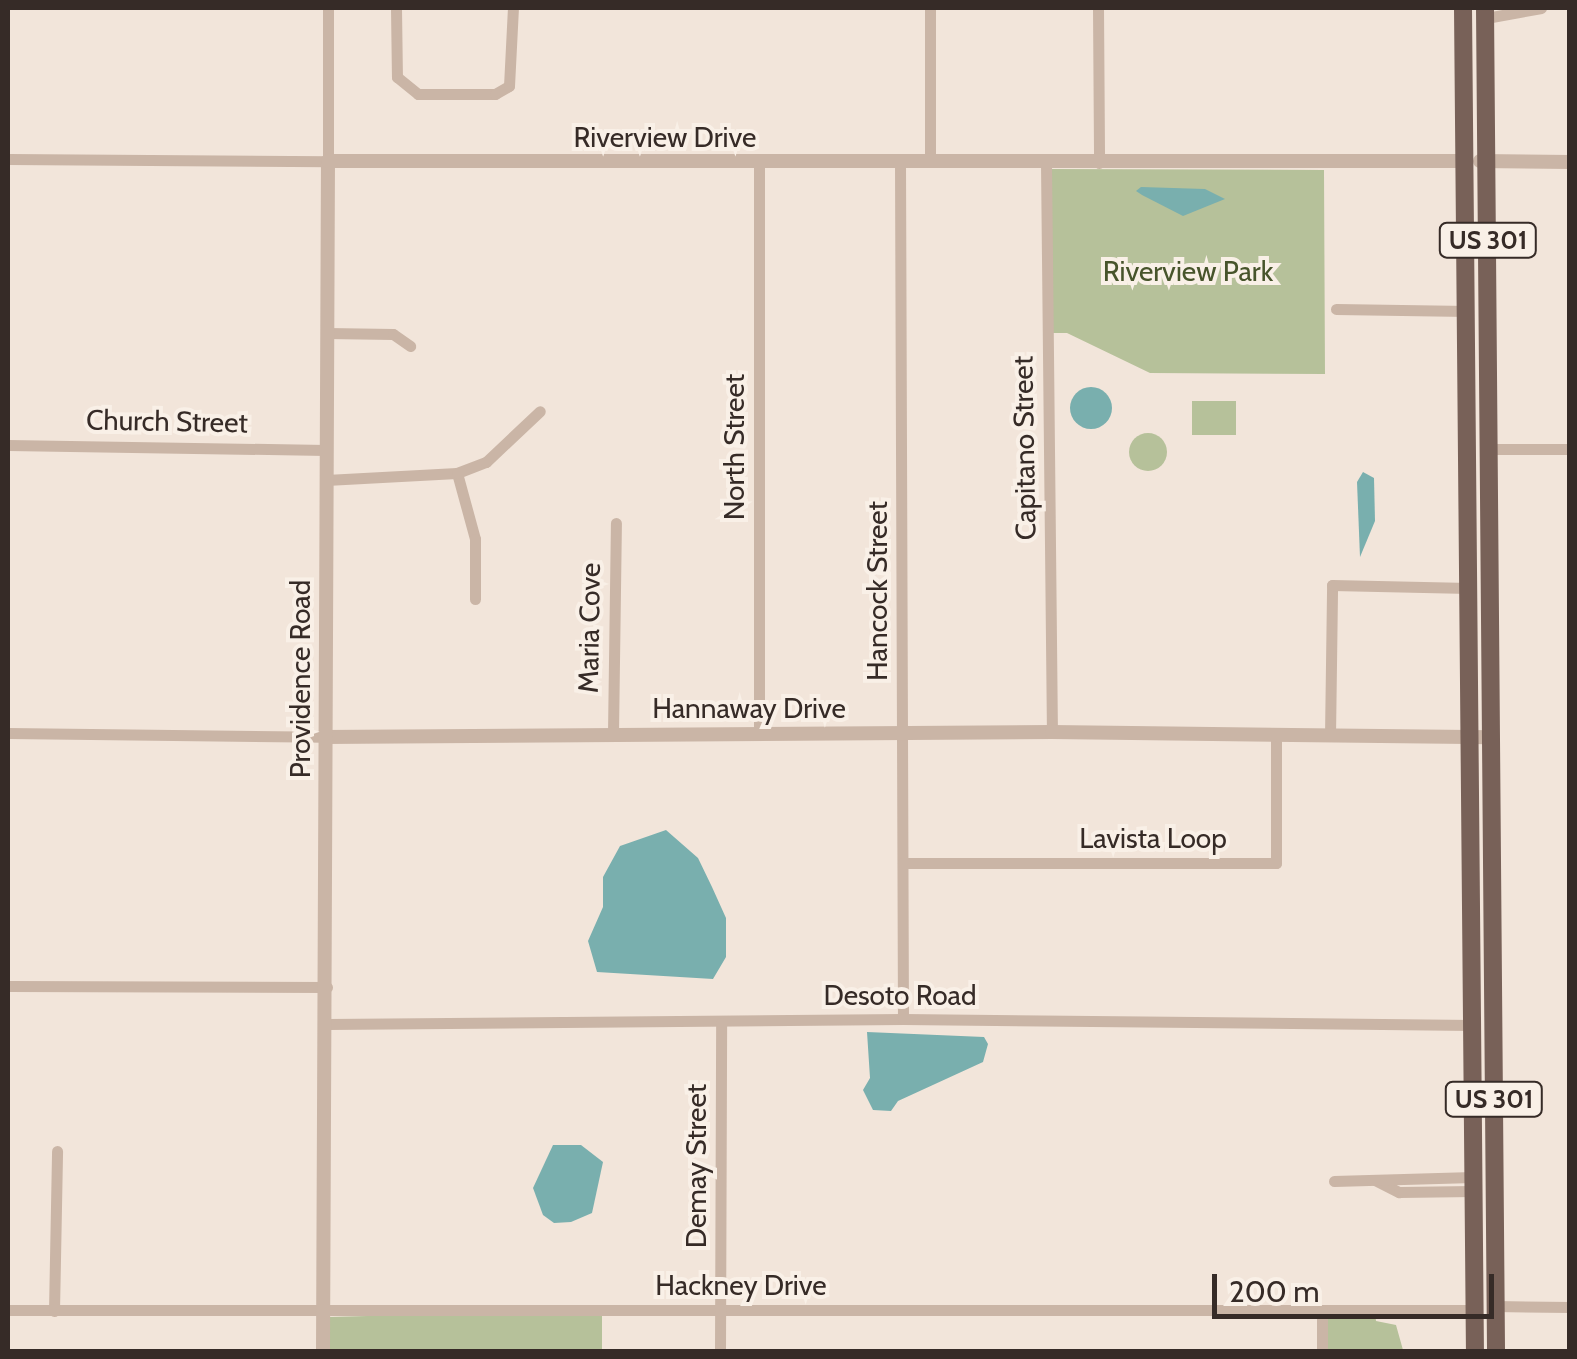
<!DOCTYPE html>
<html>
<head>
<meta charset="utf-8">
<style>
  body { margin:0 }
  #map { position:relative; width:1577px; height:1359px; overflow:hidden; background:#f2e5da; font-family:Cabin,sans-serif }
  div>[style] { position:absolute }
  .green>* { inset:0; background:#b6c19a }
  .round { border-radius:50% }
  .water>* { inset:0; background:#79afae }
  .minor>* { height:11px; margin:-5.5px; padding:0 5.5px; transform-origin:5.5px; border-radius:5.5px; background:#cab5a6 }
  .tertiary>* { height:14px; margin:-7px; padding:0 7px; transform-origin:7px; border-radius:7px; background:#cab5a6 }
  .primary>* { height:18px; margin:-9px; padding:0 9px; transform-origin:9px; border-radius:9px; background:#786158 }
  span { translate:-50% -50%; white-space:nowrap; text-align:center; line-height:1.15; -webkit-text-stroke:8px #f9f0e7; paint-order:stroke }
  .shield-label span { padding:2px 8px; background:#f9f0e7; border:2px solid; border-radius:8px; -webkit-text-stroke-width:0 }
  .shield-label { font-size:25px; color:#362b27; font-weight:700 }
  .street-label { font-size:28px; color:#362b27 }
  .park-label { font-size:28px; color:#47542b }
  .frame { position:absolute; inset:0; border:10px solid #362b27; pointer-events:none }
  .scale { position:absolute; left:1212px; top:1274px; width:282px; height:45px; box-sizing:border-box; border:5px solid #362b27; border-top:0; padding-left:12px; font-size:30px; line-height:35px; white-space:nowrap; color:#362b27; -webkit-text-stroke:8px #f9f0e7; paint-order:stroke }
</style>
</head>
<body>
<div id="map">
  <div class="green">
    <div style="clip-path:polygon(1050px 169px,1324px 170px,1325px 374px,1150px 373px,1067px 333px,1050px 333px)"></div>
    <div style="clip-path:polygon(1192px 401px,1236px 401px,1236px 435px,1192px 435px)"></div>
    <div class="round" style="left:1129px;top:433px;width:38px;height:38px"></div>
    <div style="clip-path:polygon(602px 1310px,602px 1351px,329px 1352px,329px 1317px)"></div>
    <div style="clip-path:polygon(1322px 1311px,1375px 1312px,1376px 1321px,1396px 1325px,1403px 1350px,1323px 1351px)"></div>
  </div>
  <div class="water">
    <div style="clip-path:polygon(1141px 187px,1205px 189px,1225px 199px,1183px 216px,1142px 195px,1136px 191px)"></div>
    <div class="round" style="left:1070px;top:387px;width:42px;height:42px"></div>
    <div style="clip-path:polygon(1363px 472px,1374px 478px,1375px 521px,1360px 557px,1357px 482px)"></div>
    <div style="clip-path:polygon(666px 830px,698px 858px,712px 887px,726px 918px,726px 957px,713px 979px,597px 972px,588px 941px,603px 907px,603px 877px,620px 846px)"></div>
    <div style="clip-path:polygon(867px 1032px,984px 1037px,988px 1044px,983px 1062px,898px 1101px,891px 1111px,873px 1110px,863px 1090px,870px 1078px)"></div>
    <div style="clip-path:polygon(553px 1145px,581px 1145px,603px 1162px,592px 1213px,571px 1222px,554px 1223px,543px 1215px,533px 1188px)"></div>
  </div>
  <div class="minor">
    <div style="left:396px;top:8px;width:69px;rotate:89.2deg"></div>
    <div style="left:397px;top:77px;width:27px;rotate:39deg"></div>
    <div style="left:418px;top:94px;width:77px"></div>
    <div style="left:495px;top:94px;width:16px;rotate:-30deg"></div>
    <div style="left:509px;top:86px;width:78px;rotate:-87.1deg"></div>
    <div style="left:1098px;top:8px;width:155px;rotate:89.6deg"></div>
    <div style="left:1486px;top:18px;width:56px;rotate:-10.3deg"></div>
    <div style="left:8px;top:159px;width:320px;rotate:0.4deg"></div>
    <div style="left:328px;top:161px;width:153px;rotate:-90deg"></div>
    <div style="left:759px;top:162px;width:571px;rotate:90deg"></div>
    <div style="left:900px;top:162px;width:857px;rotate:89.8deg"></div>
    <div style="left:930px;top:162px;width:154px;rotate:-90deg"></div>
    <div style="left:1046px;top:163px;width:569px;rotate:89.4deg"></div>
    <div style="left:1336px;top:309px;width:131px;rotate:0.9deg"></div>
    <div style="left:327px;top:333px;width:66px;rotate:0.9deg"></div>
    <div style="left:393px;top:334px;width:21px;rotate:35deg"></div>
    <div style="left:8px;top:445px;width:318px;rotate:0.9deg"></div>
    <div style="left:1489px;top:449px;width:81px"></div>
    <div style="left:457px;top:473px;width:68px;rotate:74.7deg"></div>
    <div style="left:475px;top:539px;width:60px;rotate:90deg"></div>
    <div style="left:326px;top:480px;width:131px;rotate:-3.1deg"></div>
    <div style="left:457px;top:473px;width:31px;rotate:-21deg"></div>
    <div style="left:486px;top:462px;width:74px;rotate:-43.4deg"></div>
    <div style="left:8px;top:733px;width:316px;rotate:0.7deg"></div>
    <div style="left:613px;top:733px;width:210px;rotate:-89.2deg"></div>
    <div style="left:1330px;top:736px;width:151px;rotate:-89.2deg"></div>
    <div style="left:1332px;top:585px;width:137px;rotate:1.3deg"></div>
    <div style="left:903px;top:863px;width:373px"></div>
    <div style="left:1276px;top:863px;width:127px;rotate:-90deg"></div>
    <div style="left:8px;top:986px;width:319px;rotate:0.2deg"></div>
    <div style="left:327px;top:1024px;width:576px;rotate:-0.5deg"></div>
    <div style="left:903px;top:1019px;width:569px;rotate:0.6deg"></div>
    <div style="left:1375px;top:1180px;width:27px;rotate:27deg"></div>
    <div style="left:1399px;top:1192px;width:74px;rotate:-0.8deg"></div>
    <div style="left:1334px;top:1181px;width:139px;rotate:-1.6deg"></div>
    <div style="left:1495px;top:1306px;width:75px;rotate:0.8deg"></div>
    <div style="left:8px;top:1310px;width:1467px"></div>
    <div style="left:54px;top:1311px;width:160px;rotate:-88.9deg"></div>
    <div style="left:720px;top:1352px;width:329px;rotate:-89.8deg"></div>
    <div style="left:1322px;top:1352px;width:42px;rotate:-90deg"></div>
  </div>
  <div class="tertiary">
    <div style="left:1480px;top:161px;width:90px;rotate:0.6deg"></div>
    <div style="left:324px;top:737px;width:728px;rotate:-0.39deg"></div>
    <div style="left:1052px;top:732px;width:439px;rotate:0.7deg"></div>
    <div style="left:323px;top:1352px;width:1191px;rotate:-89.76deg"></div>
    <div style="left:328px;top:161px;width:1138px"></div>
  </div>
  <div class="primary">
    <div style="left:1463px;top:8px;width:1344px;rotate:89.49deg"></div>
    <div style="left:1485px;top:8px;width:1344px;rotate:89.53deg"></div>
  </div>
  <div class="shield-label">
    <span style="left:1488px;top:240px">US 301</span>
    <span style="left:1494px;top:1099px">US 301</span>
  </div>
  <div class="street-label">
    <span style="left:665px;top:137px">Riverview Drive</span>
    <span style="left:167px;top:421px;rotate:1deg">Church Street</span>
    <span style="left:734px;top:447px;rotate:-90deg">North Street</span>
    <span style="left:1024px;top:448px;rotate:-91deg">Capitano Street</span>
    <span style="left:877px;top:591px;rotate:-90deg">Hancock Street</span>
    <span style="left:589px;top:628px;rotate:-89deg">Maria Cove</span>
    <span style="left:300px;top:679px;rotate:-90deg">Providence Road</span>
    <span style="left:749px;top:708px">Hannaway Drive</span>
    <span style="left:1153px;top:838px">Lavista Loop</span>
    <span style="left:900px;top:995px">Desoto Road</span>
    <span style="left:696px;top:1166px;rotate:-90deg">Demay Street</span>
    <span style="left:741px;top:1285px">Hackney Drive</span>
  </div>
  <div class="park-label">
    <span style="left:1188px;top:271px">Riverview Park</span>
  </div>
  <div class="frame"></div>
  <div class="scale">200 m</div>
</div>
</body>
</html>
